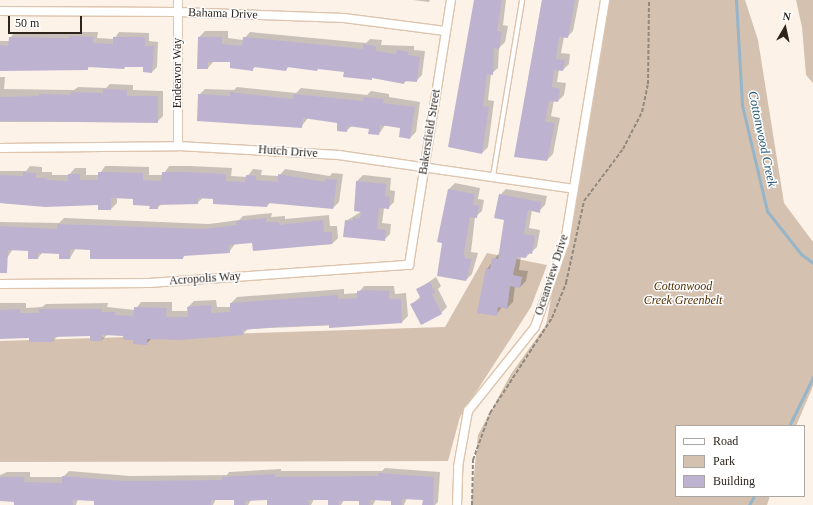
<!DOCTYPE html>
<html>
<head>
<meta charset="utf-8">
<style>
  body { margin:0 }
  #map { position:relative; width:813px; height:505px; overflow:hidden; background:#fcf2e8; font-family:Georgia,serif }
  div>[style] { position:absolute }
  .green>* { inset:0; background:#d4c1b0 }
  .shadow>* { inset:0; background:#0003 }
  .stream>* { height:3px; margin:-1.5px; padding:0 1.5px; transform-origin:1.5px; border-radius:1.5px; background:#96b5c9 }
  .building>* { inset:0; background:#bdb3d1 }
  .path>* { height:2px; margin-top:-1px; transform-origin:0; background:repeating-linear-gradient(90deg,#91887e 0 4px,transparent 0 6px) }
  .roads { filter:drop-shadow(1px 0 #ddc4ad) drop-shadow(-1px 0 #ddc4ad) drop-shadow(0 1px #ddc4ad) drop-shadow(0 -1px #ddc4ad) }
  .service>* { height:4px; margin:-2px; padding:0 2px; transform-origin:2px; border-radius:2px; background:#fff }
  .minor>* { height:8px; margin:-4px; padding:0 4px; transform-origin:4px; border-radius:4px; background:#fff }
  span { translate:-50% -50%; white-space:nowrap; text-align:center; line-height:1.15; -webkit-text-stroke:3px #fff; paint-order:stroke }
  .street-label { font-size:12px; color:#2d241b }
  .park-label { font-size:12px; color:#512e01; font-style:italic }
  .water-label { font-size:13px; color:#255877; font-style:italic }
  .legend { position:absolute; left:675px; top:425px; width:130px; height:72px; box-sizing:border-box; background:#fff; border:1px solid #aba7a4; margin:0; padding:5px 7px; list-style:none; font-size:12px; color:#2d241b }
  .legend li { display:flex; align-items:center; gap:8px; height:20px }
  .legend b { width:20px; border:1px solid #aba7a4 }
  .north { position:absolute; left:765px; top:8px; width:40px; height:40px; -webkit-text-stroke:3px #fff; paint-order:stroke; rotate:9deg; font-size:11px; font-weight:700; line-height:16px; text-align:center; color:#2d241b }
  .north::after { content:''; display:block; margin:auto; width:14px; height:18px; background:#2d241b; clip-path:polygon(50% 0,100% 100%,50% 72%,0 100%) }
  .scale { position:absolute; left:8px; top:16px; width:74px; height:18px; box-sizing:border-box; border:2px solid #2d241b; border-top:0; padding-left:5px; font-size:12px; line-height:14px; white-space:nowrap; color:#2d241b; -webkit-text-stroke:3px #fff; paint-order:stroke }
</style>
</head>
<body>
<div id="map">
  <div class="green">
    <div style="clip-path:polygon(607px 0,745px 0,758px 40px,784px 203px,813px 242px,813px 386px,796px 426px,676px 426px,676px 496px,770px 496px,767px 505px,471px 505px,478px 435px,511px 374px,546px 325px)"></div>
    <div style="clip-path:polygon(796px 0,813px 0,813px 83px,806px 75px,802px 27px)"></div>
    <div style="clip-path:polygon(487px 253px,547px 265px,531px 307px,460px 417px,448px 461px,0 462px,0 341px,445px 327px)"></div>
  </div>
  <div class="shadow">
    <div style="clip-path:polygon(413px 0,430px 0,429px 2px)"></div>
    <div style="clip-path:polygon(475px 0,506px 0,503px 25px,508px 26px,505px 42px,499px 48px,498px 68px,491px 74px,488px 100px,494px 101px,488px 147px,482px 153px)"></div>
    <div style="clip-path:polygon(542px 0,579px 0,573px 31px,567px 37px,564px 37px,561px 53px,570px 54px,569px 64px,563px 70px,559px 70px,557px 82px,566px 83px,564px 95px,558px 101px,554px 100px,551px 116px,560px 118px,553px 154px,547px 160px,515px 156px)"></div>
    <div style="clip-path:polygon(205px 31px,228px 31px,228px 38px,243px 40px,250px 32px,366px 43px,370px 39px,382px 40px,381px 45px,414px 46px,414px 50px,425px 51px,422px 75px,416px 81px,407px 80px,404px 83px,373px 77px,371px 79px,345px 71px,289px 66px,286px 70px,256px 66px,252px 70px,231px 61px,214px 61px,208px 68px,199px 37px)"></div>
    <div style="clip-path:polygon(14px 32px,98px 32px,97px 38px,114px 39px,119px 32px,149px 33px,149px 41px,158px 42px,157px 67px,152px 72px,144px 66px,126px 66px,124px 68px,90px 66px,87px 69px,0 70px,0 41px,9px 41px)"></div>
    <div style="clip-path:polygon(0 77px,5px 77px,4px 89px,74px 90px,78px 87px,106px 88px,110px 84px,133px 85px,133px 90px,163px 91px,163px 116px,157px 122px,0 122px)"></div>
    <div style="clip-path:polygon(237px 87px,296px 93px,301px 88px,367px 95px,371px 91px,389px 94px,389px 97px,420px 102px,416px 132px,410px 138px,401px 127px,385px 125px,379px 134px,370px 128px,352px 126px,346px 131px,339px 122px,308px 118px,301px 127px,199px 95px,205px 89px,234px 90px)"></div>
    <div style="clip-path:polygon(30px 166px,42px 167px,42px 172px,52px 172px,52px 175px,69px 175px,75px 168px,86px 168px,86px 175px,99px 175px,105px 166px,115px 166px,149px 167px,149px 175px,163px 175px,169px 166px,190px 166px,232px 168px,231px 176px,247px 177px,253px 169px,262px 170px,261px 175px,279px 176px,285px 169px,330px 176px,332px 173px,343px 174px,339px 202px,333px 208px,271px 202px,267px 206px,204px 197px,197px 203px,162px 204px,157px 208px,134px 198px,117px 197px,117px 203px,111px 209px,99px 204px,45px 206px,0 203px,0 171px,26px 171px)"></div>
    <div style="clip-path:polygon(363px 175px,391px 178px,390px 190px,395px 191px,394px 202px,388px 208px,384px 208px,382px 223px,391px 224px,390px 234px,384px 240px,346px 221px,362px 211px,355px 211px,357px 181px)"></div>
    <div style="clip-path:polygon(455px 183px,480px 188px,478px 199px,484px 200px,482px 211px,475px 217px,471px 252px,478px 253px,472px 274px,466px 280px,449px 189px)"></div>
    <div style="clip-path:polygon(506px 189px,547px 196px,545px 205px,539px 211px,532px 210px,529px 228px,540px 230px,537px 247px,526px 257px,521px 256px,519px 270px,528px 271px,526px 281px,520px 287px,515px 286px,513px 302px,507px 308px,502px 307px,496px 315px,487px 269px,500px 252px,505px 219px,500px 195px)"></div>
    <div style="clip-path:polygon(272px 213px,271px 217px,285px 216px,285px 219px,329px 215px,330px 226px,337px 226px,338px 238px,332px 244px,254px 250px,253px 242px,235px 244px,229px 252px,186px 254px,183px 258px,76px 248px,70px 258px,60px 253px,43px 252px,38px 258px,29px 250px,13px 249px,7px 258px,0 258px,0 222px,59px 223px,64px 218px,209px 224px,239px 220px,243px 216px)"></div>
    <div style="clip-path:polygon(436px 277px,441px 286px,438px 289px,447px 307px,441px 313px,412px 304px,421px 296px,417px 290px)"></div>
    <div style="clip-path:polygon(364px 286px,394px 286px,395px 294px,406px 293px,408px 316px,402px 322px,248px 329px,243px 334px,179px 339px,152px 338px,146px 344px,124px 335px,108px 334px,102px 340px,91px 335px,58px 336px,53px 341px,30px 337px,0 338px,0 303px,26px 303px,26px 308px,42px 307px,46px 304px,108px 303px,107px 307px,135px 310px,141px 302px,172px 302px,172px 311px,188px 311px,188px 307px,194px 301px,216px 300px,217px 307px,231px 307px,231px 303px,237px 297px,344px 289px,344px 294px,358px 293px)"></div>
    <div style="clip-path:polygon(385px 468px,440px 472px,438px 502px,435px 505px,423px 505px,424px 499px,407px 498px,404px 505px,392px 505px,392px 500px,376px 499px,373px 505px,360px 505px,360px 500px,344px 500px,341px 505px,329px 505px,329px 499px,314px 499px,311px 505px,268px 505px,268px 499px,251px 500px,248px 505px,235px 505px,235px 499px,216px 499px,213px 505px,95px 505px,95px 500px,78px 499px,76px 505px,15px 505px,15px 501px,0 500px,0 475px,7px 472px,30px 472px,30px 477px,63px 477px,69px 471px,130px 476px,227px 475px,229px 472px,281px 469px,281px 471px,382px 471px)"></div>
  </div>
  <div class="stream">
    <div style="left:736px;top:0;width:105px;rotate:86.7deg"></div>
    <div style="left:742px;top:105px;width:109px;rotate:76.7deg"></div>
    <div style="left:767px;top:211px;width:55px;rotate:51.7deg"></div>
    <div style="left:801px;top:254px;width:15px;rotate:37deg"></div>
    <div style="left:789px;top:426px;width:55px;rotate:-63.9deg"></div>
    <div style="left:749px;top:505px;width:10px;rotate:-61deg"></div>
  </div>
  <div class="building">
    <div style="clip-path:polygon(474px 0,502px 0,497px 31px,502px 32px,499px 49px,494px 48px,493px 75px,487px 74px,483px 106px,489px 107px,482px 154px,448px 147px)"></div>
    <div style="clip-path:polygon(542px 0,575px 0,568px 38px,559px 37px,556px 59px,565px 60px,563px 71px,554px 70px,552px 87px,560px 89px,558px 102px,549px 101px,545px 122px,555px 123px,547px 161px,514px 157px)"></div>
    <div style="clip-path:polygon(69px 36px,93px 37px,93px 43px,113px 44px,113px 37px,145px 37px,145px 46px,154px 46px,152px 73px,143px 72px,143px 67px,125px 67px,124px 69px,88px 67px,88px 70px,0 71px,0 45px,8px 46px,9px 37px,69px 38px)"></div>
    <div style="clip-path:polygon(198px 37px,222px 37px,222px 44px,242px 46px,243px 37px,363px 49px,363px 44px,376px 46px,376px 51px,396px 54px,397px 50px,409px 52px,408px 55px,420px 57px,417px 82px,404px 81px,404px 84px,372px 78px,372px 80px,343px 77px,344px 72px,318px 69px,317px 71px,287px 67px,286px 71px,253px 67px,253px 71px,230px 68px,230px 62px,208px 62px,208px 69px,197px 69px)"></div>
    <div style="clip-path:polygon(103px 89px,127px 90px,127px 96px,158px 96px,158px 123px,0 121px,0 97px,39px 96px,39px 94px,71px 95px,71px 92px,103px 93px)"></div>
    <div style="clip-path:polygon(230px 92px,293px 99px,294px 94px,363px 101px,364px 97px,384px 99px,383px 103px,415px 107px,410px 139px,399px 137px,400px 128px,380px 125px,379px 135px,368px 134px,369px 129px,348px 126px,347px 132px,337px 131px,337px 123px,303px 118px,302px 128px,197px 121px,198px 94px,230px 96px)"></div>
    <div style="clip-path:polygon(23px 172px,36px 173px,36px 178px,47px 178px,47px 180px,68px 181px,68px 174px,80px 174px,80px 180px,98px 180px,98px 172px,108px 172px,143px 173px,143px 180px,161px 181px,162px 172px,184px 172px,226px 174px,226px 181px,245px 182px,246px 175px,256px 176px,256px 180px,278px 182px,278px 174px,325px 182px,325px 179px,337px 180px,333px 209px,268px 203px,267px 207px,213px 204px,213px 199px,198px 198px,198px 204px,158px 205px,158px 209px,149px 209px,150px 206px,133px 205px,133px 199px,111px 198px,111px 210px,98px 210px,98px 205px,45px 207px,0 203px,0 175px,23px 176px)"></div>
    <div style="clip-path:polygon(356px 181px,386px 184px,385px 196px,390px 197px,389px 209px,379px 208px,377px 229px,386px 230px,385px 241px,343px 237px,345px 220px,353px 221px,353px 218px,360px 218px,361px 212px,354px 211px)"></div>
    <div style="clip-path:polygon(448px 189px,475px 194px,473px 205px,479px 206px,477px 218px,470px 217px,464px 253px,465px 258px,472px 259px,466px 281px,437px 276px,442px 243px,437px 242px)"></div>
    <div style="clip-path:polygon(499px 194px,541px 202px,540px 213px,528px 210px,524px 234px,535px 236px,532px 254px,527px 253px,526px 258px,517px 257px,513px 275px,522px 277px,520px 288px,510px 286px,507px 309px,498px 307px,497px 316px,477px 313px,486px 268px,490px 269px,492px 258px,498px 259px,504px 220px,494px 218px)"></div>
    <div style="clip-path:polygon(266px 218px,266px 222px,279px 222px,279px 225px,323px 220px,324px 232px,332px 232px,332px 244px,253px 251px,252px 243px,229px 245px,230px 253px,183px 256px,183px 259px,90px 259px,90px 250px,70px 249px,70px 259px,59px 259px,59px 254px,38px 253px,38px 259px,28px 259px,28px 251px,8px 250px,7px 273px,0 273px,0 226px,57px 229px,57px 224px,203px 229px,237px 225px,236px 221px)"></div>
    <div style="clip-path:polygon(430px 282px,435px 293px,432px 294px,442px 314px,421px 325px,410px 304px,421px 299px,416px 289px)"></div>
    <div style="clip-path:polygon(369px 290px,389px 291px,389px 299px,401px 299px,402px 323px,329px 328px,329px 325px,277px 327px,243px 330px,243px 335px,179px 340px,147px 339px,147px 345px,133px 344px,133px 340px,123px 340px,123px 336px,102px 335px,102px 341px,90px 341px,90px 336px,54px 337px,54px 342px,29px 342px,29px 338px,0 339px,0 310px,20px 309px,20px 313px,39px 313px,39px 309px,102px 309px,102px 312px,115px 312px,115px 315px,133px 316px,134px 307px,167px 308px,166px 317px,188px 317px,187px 307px,211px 305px,211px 313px,230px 312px,230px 303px,338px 295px,338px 299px,357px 298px,357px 291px)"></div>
    <div style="clip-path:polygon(378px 473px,434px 477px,433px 505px,422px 505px,423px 500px,402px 499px,402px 505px,391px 505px,391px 501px,370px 500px,370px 505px,359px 505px,359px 501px,339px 501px,339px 505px,328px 505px,328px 500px,308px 500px,309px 505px,267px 505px,267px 500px,245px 501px,245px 505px,234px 505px,234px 500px,211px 500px,211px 505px,94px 505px,94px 501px,73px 500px,73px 505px,14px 505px,14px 502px,0 501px,0 477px,24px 477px,24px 482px,62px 483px,62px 476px,124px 481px,222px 480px,222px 477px,275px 474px,275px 477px,378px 476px)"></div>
  </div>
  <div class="path">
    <div style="left:472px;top:505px;width:45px;rotate:-88.7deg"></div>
    <div style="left:473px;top:460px;width:50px;rotate:-70.1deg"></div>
    <div style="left:490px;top:413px;width:113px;rotate:-56.9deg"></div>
    <div style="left:552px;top:318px;width:38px;rotate:-68deg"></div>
    <div style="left:566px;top:283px;width:84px;rotate:-77.6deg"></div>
    <div style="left:584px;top:201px;width:65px;rotate:-53.1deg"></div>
    <div style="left:623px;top:149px;width:42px;rotate:-62.8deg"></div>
    <div style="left:642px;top:112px;width:29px;rotate:-78deg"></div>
    <div style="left:648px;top:84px;width:84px;rotate:-89.3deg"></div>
  </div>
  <div class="roads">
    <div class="service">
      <div style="left:493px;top:176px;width:178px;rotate:-80.6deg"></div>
    </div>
    <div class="minor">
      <div style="left:0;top:11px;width:178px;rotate:0.3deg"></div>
      <div style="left:178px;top:12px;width:166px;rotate:2.1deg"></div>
      <div style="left:344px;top:18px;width:102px;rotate:7.3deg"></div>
      <div style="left:178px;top:146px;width:146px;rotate:-90deg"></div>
      <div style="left:0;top:148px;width:178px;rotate:-0.6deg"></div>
      <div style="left:178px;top:146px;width:161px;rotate:3.2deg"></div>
      <div style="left:339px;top:155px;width:237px;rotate:8.2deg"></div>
      <div style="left:0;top:284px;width:149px;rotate:-0.4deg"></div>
      <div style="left:149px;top:283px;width:261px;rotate:-4deg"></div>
      <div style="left:409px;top:265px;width:268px;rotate:-81deg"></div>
      <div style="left:457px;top:505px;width:38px;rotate:-88deg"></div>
      <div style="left:458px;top:467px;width:57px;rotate:-79.9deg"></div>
      <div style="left:468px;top:411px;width:107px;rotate:-51.4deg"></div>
      <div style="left:535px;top:327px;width:90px;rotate:-70.6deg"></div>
      <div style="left:565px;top:242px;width:245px;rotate:-80.6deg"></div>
    </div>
  </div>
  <div class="street-label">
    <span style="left:223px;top:14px;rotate:2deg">Bahama Drive</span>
    <span style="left:178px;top:73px;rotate:-90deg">Endeavor Way</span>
    <span style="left:430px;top:132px;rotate:-81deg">Bakersfield Street</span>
    <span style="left:288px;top:152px;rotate:4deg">Hutch Drive</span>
    <span style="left:552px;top:275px;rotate:-72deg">Oceanview Drive</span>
    <span style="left:205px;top:279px;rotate:-4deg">Acropolis Way</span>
  </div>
  <div class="park-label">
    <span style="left:683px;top:294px">Cottonwood<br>Creek Greenbelt</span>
  </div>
  <div class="water-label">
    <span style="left:762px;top:139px;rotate:78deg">Cottonwood Creek</span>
  </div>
  <ul class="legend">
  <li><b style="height:5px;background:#fff"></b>Road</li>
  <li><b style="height:11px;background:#d4c1b0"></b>Park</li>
  <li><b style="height:11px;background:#bdb3d1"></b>Building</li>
  </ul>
  <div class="north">N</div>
  <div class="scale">50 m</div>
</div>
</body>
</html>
